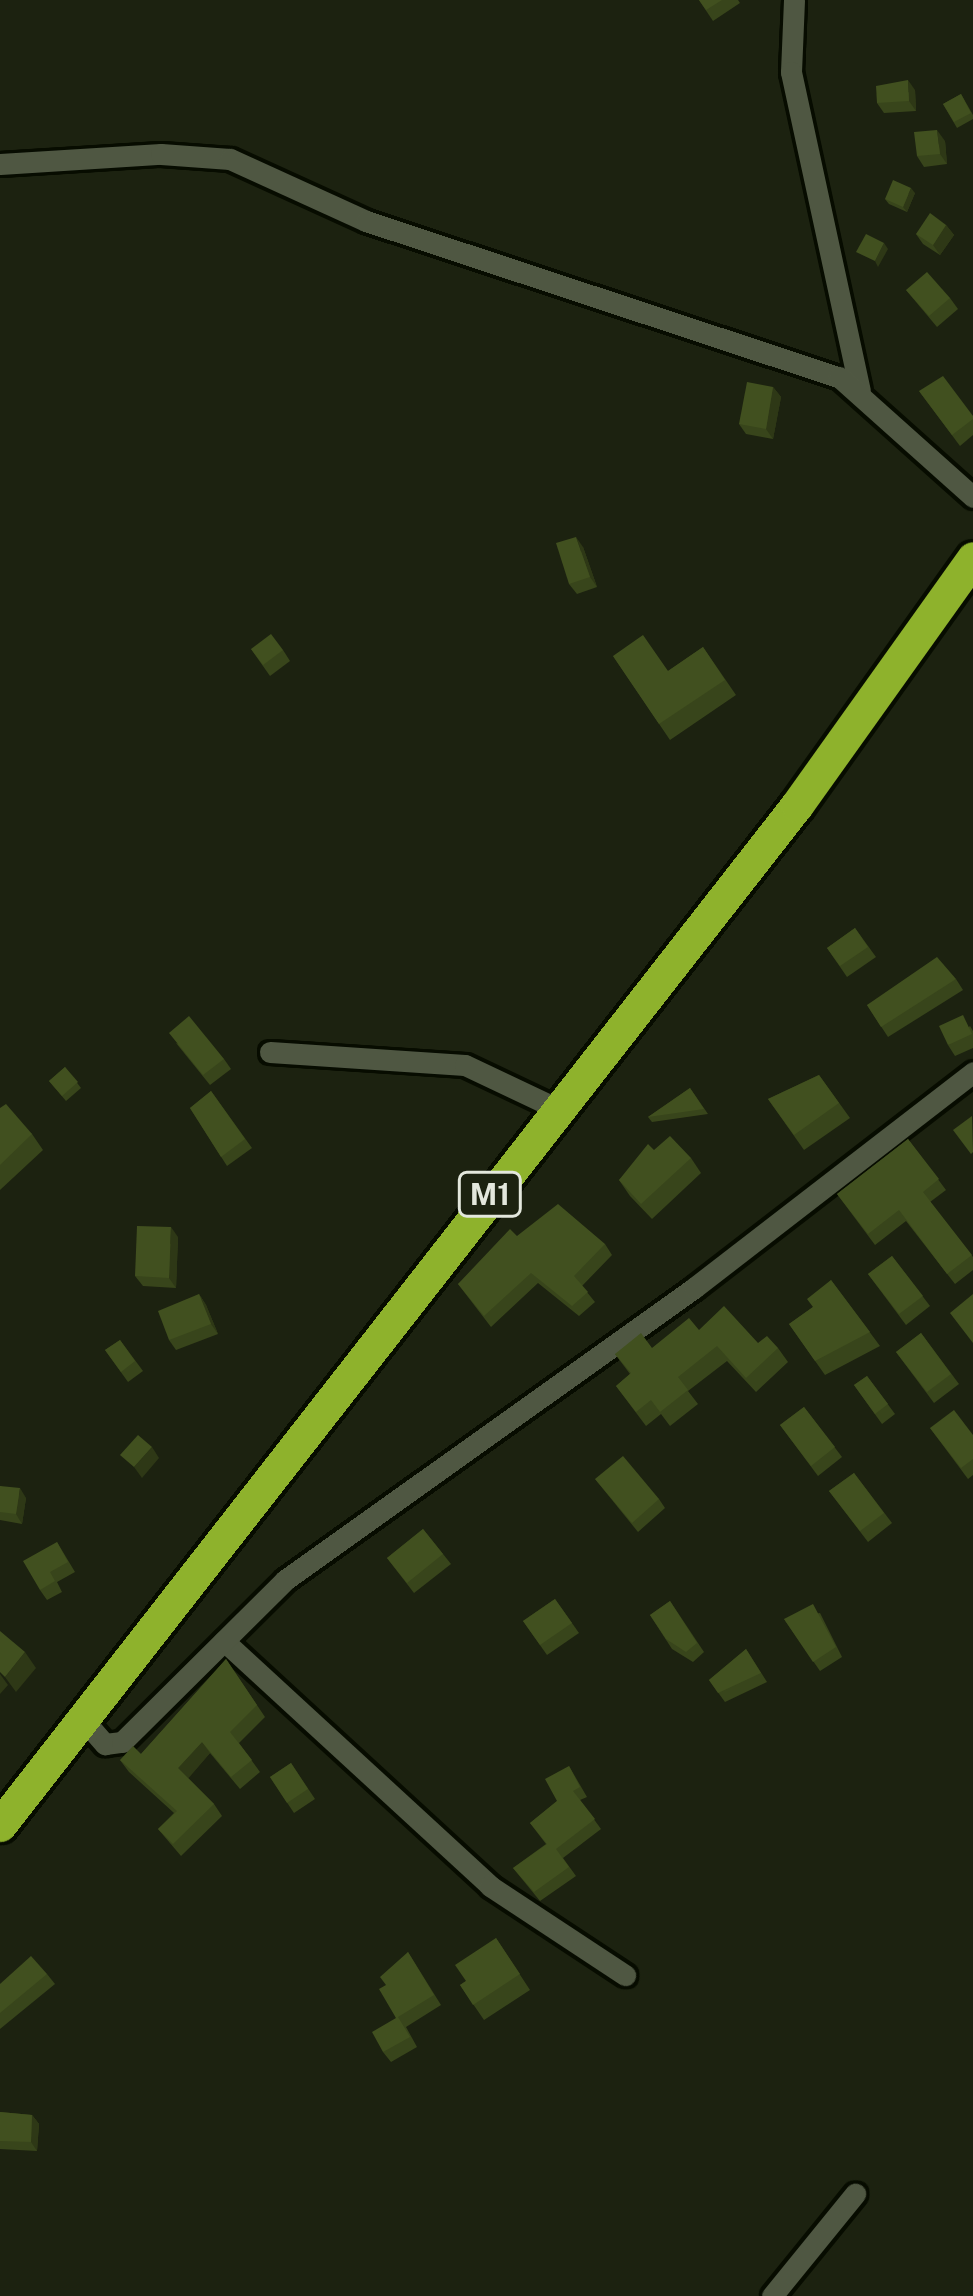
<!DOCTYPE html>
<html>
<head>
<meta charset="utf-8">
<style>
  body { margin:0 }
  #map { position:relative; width:973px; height:2296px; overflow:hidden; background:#1c2210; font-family:"Public Sans",sans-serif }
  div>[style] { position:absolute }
  .roads { filter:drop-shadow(3px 0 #070c00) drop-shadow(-3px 0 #070c00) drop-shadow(0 3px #070c00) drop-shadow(0 -3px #070c00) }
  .minor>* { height:21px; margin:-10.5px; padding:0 10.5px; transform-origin:10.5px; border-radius:10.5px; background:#4f5742 }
  .highway>* { height:33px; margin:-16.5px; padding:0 16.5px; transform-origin:16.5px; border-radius:16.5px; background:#8eb22c }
  .wall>* { inset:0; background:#38451b }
  .shaded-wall>* { inset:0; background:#2e3816 }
  .building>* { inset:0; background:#41501f }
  span { translate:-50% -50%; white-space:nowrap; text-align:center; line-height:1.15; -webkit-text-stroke:10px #1c2210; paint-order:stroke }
  .shield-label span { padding:3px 9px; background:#1c2210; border:3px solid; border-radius:9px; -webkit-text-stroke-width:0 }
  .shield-label { font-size:30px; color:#e3e7dc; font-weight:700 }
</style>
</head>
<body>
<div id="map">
  <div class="roads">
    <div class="minor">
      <div style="left:794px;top:0;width:72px;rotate:92.4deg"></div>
      <div style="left:791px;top:72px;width:326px;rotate:77.8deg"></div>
      <div style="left:0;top:164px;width:161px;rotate:-3.6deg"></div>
      <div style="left:161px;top:154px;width:69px;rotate:4.1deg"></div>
      <div style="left:230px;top:159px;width:149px;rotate:24.5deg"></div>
      <div style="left:366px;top:221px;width:498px;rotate:18.3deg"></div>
      <div style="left:839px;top:377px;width:180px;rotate:41.8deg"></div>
      <div style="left:270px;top:1052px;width:195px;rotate:3.8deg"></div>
      <div style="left:465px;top:1065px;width:101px;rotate:25.3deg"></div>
      <div style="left:224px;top:1641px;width:362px;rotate:42.6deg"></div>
      <div style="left:490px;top:1886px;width:162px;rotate:33.4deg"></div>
      <div style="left:82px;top:1718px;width:35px;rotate:49deg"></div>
      <div style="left:105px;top:1744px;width:17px;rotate:-7deg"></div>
      <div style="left:122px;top:1742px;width:230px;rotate:-44.8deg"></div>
      <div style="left:285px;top:1580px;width:503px;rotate:-35.52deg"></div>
      <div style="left:694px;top:1288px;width:353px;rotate:-37.7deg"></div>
      <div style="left:772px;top:2296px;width:132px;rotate:-50.9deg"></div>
    </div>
    <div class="highway">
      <div style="left:0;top:1825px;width:1294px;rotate:-52deg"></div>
      <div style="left:797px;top:805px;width:303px;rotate:-54.5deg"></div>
    </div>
  </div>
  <div class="wall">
    <div style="clip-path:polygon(699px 0,738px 0,740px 3px,713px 21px)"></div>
    <div style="clip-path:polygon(915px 90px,916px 111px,884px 113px,877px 103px)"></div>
    <div style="clip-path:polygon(961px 94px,973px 115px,973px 119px,957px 128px,943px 104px)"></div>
    <div style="clip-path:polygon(945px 141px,947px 164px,924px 167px,917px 156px)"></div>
    <div style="clip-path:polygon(915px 193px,907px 212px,889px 204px,885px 199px)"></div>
    <div style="clip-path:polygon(946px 225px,954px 235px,940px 255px,923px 244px,916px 234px)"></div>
    <div style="clip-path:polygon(906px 290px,950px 298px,958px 309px,937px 327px)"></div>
    <div style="clip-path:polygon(773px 387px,781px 397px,773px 439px,746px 434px,739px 424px)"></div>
    <div style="clip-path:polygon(919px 391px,973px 416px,973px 435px,960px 446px)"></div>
    <div style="clip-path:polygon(583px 547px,597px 587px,577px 594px,569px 584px)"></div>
    <div style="clip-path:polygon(703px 647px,736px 695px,670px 740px,613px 656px,668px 671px)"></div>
    <div style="clip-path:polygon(251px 649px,283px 650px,290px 661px,270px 676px)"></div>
    <div style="clip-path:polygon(855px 928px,876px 957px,847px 977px,827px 948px)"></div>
    <div style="clip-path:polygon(956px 979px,963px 990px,888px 1037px,867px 1005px)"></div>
    <div style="clip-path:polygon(970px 1026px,973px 1031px,973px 1048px,955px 1056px,948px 1045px)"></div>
    <div style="clip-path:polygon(176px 1043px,224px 1059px,231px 1069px,210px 1085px)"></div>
    <div style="clip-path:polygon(65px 1067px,81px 1088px,66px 1101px,49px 1081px)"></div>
    <div style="clip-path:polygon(819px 1075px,850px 1118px,804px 1150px,768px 1099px)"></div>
    <div style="clip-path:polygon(690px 1088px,708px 1114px,652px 1122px,648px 1117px)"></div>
    <div style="clip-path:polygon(211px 1091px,252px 1148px,227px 1166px,190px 1108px)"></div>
    <div style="clip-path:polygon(0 1108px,32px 1134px,43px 1150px,0 1190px)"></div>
    <div style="clip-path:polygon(908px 1139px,946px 1190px,930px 1202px,973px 1257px,973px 1270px,955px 1284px,906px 1221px,875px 1245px,837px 1194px)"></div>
    <div style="clip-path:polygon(654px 1150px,691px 1158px,701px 1173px,652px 1219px,630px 1196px,619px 1180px)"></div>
    <div style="clip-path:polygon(517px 1236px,605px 1244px,612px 1255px,582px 1286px,595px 1302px,579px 1316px,538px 1283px,491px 1327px,458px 1284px)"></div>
    <div style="clip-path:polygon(178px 1237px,176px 1288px,143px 1286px,135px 1276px)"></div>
    <div style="clip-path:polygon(892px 1256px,930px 1306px,906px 1325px,868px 1274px)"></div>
    <div style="clip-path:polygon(831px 1280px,880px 1346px,825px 1375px,789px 1324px,813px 1307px)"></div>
    <div style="clip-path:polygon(199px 1294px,206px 1305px,218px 1334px,176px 1350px,169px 1340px)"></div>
    <div style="clip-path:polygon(699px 1330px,778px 1348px,788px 1362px,756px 1392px,727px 1361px,688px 1391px,698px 1404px,670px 1426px,661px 1414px,646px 1426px,616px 1386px,630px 1374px,615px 1354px,652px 1348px)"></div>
    <div style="clip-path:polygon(921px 1333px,959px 1384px,934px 1403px,896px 1352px)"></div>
    <div style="clip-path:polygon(120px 1340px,143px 1371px,128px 1382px,105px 1350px)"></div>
    <div style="clip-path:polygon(867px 1376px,895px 1414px,882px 1424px,854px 1385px)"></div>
    <div style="clip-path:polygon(804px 1407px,842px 1457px,818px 1476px,780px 1425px)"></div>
    <div style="clip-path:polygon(930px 1428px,973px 1435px,973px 1475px,968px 1479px)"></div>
    <div style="clip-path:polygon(854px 1473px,892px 1523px,868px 1542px,829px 1491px)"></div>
    <div style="clip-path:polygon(595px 1479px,659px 1499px,665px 1508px,638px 1532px)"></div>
    <div style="clip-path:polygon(0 1486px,26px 1498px,22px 1524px,0 1520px)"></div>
    <div style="clip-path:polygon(423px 1529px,451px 1564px,414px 1593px,387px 1558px)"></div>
    <div style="clip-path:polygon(57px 1542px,75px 1572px,57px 1582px,62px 1592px,47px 1600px,40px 1590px)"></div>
    <div style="clip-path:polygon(555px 1599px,579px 1633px,547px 1655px,523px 1621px)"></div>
    <div style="clip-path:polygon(670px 1601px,704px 1652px,693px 1662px,672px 1649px,650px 1615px)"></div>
    <div style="clip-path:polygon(820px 1613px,842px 1657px,820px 1671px,784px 1619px)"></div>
    <div style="clip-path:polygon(746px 1649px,767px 1682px,725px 1702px,709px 1680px)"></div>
    <div style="clip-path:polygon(226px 1659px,265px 1717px,239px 1743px,260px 1772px,240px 1789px,210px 1753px,188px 1778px,214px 1804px,222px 1816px,181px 1856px,158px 1829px,174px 1813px,129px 1772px,120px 1760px,141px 1754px)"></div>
    <div style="clip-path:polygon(291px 1763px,315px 1799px,294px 1813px,270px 1777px)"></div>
    <div style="clip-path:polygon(569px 1766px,587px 1797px,580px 1800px,601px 1829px,563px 1858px,576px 1876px,540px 1901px,513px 1868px,546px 1844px,530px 1823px,557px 1801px)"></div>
    <div style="clip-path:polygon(496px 1938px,530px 1990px,484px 2020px,460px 1985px,466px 1981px)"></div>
    <div style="clip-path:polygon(408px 1952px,441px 2005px,406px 2027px,417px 2047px,391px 2062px,383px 2052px,396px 2018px,386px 1985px)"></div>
    <div style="clip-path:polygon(47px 1974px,55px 1984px,0 2029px,0 1984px)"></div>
    <div style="clip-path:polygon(0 2112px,32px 2115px,39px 2124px,37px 2151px,0 2149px)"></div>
  </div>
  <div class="shaded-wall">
    <div style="clip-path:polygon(908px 80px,915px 90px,916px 111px,909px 101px)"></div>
    <div style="clip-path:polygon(937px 130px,945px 141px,947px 164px,940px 154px)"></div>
    <div style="clip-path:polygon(911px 188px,915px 193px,907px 212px,903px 207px)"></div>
    <div style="clip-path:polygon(946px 225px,954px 235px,940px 255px,933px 245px)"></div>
    <div style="clip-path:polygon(884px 243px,888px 249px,878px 267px,875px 261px)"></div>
    <div style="clip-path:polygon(773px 387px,781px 397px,773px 439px,766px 429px)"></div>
    <div style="clip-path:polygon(576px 537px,583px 547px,597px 587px,590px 577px)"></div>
    <div style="clip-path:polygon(171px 1227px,178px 1237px,176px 1288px,169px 1278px)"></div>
    <div style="clip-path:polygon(199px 1294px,206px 1305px,218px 1334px,211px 1324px)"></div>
    <div style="clip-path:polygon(152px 1447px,159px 1458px,142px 1478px,134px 1467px)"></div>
    <div style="clip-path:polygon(20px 1488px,26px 1498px,22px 1524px,16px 1514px)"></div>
    <div style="clip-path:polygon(25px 1652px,36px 1668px,16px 1692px,5px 1677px)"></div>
    <div style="clip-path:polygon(0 1674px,8px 1685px,0 1694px)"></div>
    <div style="clip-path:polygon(202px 1742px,210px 1753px,187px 1780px,178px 1768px)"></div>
    <div style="clip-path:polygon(32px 2115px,39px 2124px,37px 2151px,31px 2142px)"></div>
  </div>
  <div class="building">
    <div style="clip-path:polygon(699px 0,722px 0,706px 10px)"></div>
    <div style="clip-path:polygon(908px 80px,909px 101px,877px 103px,876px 86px)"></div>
    <div style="clip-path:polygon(961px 94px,971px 113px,954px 122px,943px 104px)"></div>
    <div style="clip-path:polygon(937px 130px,940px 154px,917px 156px,914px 132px)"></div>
    <div style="clip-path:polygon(893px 180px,911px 188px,903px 207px,885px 199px)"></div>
    <div style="clip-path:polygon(930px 213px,946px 225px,933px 245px,916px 234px)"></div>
    <div style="clip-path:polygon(866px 234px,884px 243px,875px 261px,856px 252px)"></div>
    <div style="clip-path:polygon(927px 272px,950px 298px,929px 316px,906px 290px)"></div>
    <div style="clip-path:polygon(943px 376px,973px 416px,973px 419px,952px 435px,919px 391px)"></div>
    <div style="clip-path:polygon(747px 382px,773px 387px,766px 429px,739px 424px)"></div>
    <div style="clip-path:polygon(576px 537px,590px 577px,569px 584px,556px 543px)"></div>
    <div style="clip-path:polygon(271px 634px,283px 650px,263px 665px,251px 649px)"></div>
    <div style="clip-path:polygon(643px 635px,668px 671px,703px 647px,725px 680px,659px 724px,613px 656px)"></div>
    <div style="clip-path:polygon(855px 928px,868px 947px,840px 966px,827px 948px)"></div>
    <div style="clip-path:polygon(937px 957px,956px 979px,881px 1027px,867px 1005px)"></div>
    <div style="clip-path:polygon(963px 1015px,972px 1034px,948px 1045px,939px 1026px)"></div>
    <div style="clip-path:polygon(189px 1016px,224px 1059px,203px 1075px,169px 1033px)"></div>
    <div style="clip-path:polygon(65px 1067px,78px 1082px,62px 1096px,49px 1081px)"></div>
    <div style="clip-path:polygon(819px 1075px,839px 1103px,794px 1135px,768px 1099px)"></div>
    <div style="clip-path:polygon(690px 1088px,704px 1109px,648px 1117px)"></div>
    <div style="clip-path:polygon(211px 1091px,245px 1139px,221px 1157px,190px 1108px)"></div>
    <div style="clip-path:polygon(6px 1104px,32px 1134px,0 1165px,0 1108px)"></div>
    <div style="clip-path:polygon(972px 1116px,973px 1152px,971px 1154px,953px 1130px)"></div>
    <div style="clip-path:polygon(670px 1136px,691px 1158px,641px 1204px,619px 1180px,648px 1144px,654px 1150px)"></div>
    <div style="clip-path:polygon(908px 1139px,939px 1179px,923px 1192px,972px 1255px,947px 1274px,899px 1210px,868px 1234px,837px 1194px)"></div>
    <div style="clip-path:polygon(558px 1204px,605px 1244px,574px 1276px,588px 1292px,572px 1306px,531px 1273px,484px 1316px,458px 1284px,510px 1229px,517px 1236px)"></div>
    <div style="clip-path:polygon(137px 1226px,171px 1227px,169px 1278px,135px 1276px)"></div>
    <div style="clip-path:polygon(892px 1256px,923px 1296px,899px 1314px,868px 1274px)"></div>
    <div style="clip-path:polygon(831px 1280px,870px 1332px,815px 1361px,789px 1324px,813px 1307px,807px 1299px)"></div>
    <div style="clip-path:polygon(199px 1294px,211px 1324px,169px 1340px,158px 1311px)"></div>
    <div style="clip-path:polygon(973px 1294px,973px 1343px,950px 1313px)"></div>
    <div style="clip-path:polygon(724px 1306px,758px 1343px,767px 1336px,778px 1348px,746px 1378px,717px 1346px,678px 1377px,688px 1390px,660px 1412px,651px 1400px,636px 1412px,616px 1386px,631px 1373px,615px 1354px,641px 1333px,652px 1348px,689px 1318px,699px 1330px)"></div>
    <div style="clip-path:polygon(921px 1333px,951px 1374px,927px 1392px,896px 1352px)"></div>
    <div style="clip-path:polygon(120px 1340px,135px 1361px,121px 1372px,105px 1350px)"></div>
    <div style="clip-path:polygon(867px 1376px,888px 1404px,875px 1414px,854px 1385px)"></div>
    <div style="clip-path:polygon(804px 1407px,835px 1447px,811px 1466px,780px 1425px)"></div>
    <div style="clip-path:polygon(954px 1410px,973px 1435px,973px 1459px,961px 1468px,930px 1428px)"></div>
    <div style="clip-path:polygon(138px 1435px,152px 1447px,134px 1467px,120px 1455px)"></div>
    <div style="clip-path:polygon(623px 1456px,659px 1499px,632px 1523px,595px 1479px)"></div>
    <div style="clip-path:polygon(854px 1473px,884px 1513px,860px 1531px,829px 1491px)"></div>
    <div style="clip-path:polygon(0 1486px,20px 1488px,16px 1514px,0 1512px)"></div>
    <div style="clip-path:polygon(423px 1529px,443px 1554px,407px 1583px,387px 1558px)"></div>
    <div style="clip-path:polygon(57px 1542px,68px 1562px,50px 1572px,55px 1581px,40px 1590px,23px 1561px)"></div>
    <div style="clip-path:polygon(555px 1599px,572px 1623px,540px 1645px,523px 1621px)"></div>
    <div style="clip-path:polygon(670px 1601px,697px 1643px,686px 1652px,666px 1639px,650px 1615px)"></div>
    <div style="clip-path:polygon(813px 1604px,836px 1647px,813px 1662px,784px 1619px)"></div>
    <div style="clip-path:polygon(0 1631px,25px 1652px,5px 1677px,0 1672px)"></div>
    <div style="clip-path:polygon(746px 1649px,761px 1673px,718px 1693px,709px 1680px)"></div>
    <div style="clip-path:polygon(226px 1659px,257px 1705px,230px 1732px,252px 1760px,231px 1777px,202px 1742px,178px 1768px,214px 1804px,173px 1844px,158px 1829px,177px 1811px,120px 1760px,133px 1746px,141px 1754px)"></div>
    <div style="clip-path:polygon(291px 1763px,308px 1789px,287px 1803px,270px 1777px)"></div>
    <div style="clip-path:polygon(569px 1766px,580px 1787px,573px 1791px,595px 1819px,556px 1849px,569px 1867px,534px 1892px,513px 1868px,547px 1844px,530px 1823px,557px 1801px,545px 1779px)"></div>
    <div style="clip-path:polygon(496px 1938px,520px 1974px,473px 2005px,460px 1985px,466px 1981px,455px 1965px)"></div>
    <div style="clip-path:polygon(408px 1952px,434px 1995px,398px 2017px,410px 2037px,383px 2052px,372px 2032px,396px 2018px,379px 1989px,386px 1985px,380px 1977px)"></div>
    <div style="clip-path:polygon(31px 1956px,47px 1974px,0 2013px,0 1984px)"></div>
    <div style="clip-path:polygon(0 2112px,32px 2115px,31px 2142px,0 2141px)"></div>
  </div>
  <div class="shield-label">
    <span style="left:490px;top:1194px">M1</span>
  </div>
</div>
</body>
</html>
